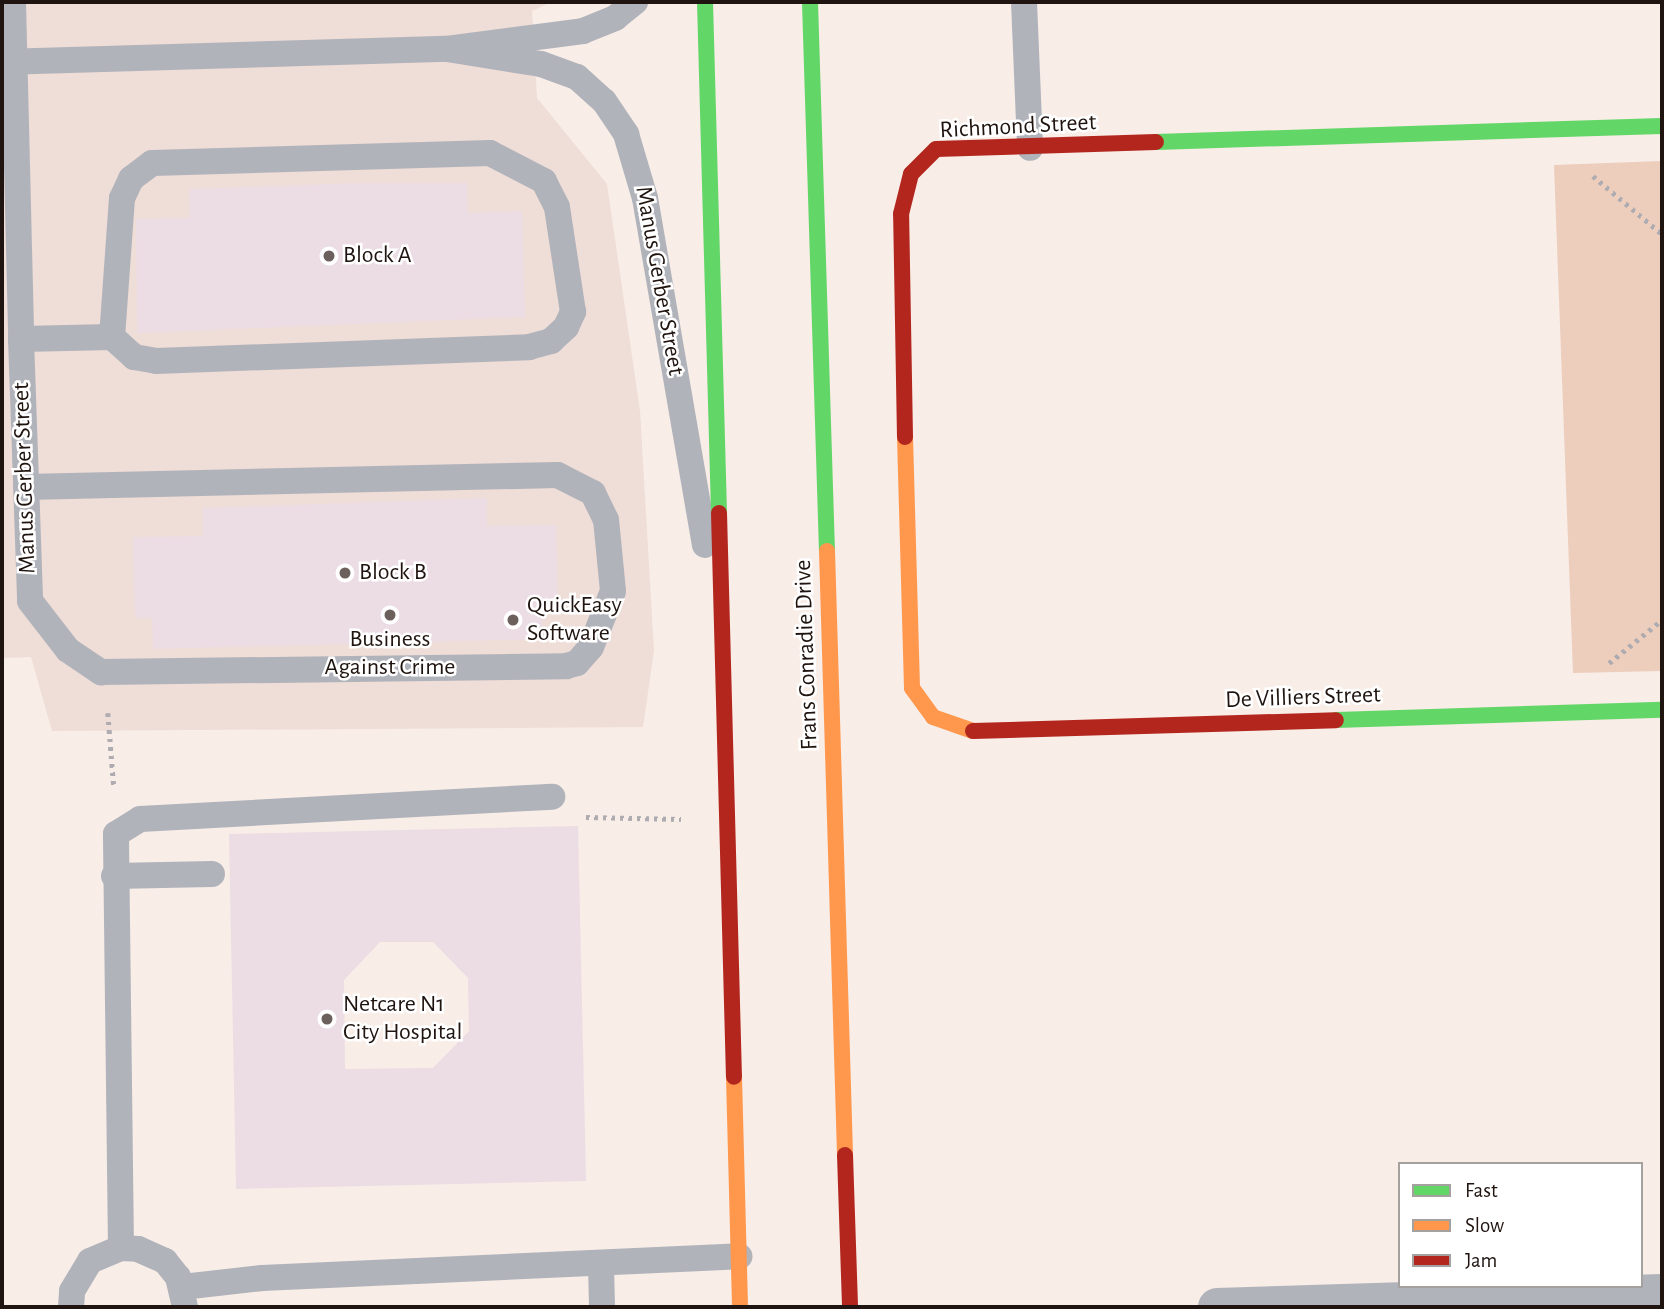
<!DOCTYPE html>
<html>
<head>
<meta charset="utf-8">
<style>
  body { margin:0 }
  #map { position:relative; width:1664px; height:1309px; overflow:hidden; background:#f8ede7; font-family:"Alegreya Sans",sans-serif }
  div>[style] { position:absolute }
  .commercial>* { inset:0; background:#efddd7 }
  .green>* { inset:0; background:#edcdbc }
  .building>* { inset:0; background:#ecdce4 }
  .path>* { height:4.5px; margin-top:-2.25px; transform-origin:0; background:repeating-linear-gradient(90deg,#aeacb0 0 3.5px,transparent 0 8.5px) }
  .lane>* { height:26px; margin:-13px; padding:0 13px; transform-origin:13px; border-radius:13px; background:#b1b3bb }
  .street>* { height:38px; margin:-19px; padding:0 19px; transform-origin:19px; border-radius:19px; background:#b1b3bb }
  .fast>* { height:16px; margin:-8px; padding:0 8px; transform-origin:8px; border-radius:8px; background:#63d668 }
  .slow>* { height:16px; margin:-8px; padding:0 8px; transform-origin:8px; border-radius:8px; background:#ff974d }
  .jam>* { height:16px; margin:-8px; padding:0 8px; transform-origin:8px; border-radius:8px; background:#b3261e }
  .dots>* { width:19px; height:19px; translate:-50% -50%; box-sizing:border-box; border:4px solid #fff; border-radius:50% }
  span { translate:-50% -50%; white-space:nowrap; text-align:center; line-height:1.15; -webkit-text-stroke:5px #fff; paint-order:stroke }
  .street-label { font-size:24px; color:#1f140f }
  .poi-label { font-size:24px; color:#1f140f }
  .left { translate:0 -50%; text-align:left }
  .frame { position:absolute; inset:0; border:4px solid #1f140f; pointer-events:none }
  .legend { position:absolute; left:1398px; top:1162px; width:245px; height:126px; box-sizing:border-box; background:#fff; border:2px solid #a5a19f; margin:0; padding:9px 12px; list-style:none; font-size:21px; color:#1f140f }
  .legend li { display:flex; align-items:center; gap:14px; height:35px }
  .legend b { width:35px; border:2px solid #a5a19f }
</style>
</head>
<body>
<div id="map">
  <div class="commercial">
    <div style="clip-path:polygon(2px 2px,551px 2px,532px 11px,537px 98px,607px 184px,640px 411px,654px 651px,643px 727px,52px 731px,31px 657px,2px 658px)"></div>
  </div>
  <div class="green">
    <div style="clip-path:polygon(1662px 161px,1662px 671px,1573px 673px,1554px 165px)"></div>
  </div>
  <div class="building">
    <div style="clip-path:polygon(359px 183px,467px 183px,468px 213px,522px 211px,525px 317px,137px 333px,136px 219px,190px 218px,189px 189px)"></div>
    <div style="clip-path:polygon(487px 498px,487px 526px,556px 525px,558px 609px,542px 610px,543px 639px,153px 649px,152px 618px,135px 618px,133px 537px,203px 536px,203px 508px)"></div>
    <div style="clip-path:polygon(evenodd,578px 826px,586px 1181px,236px 1189px,229px 834px,578px 826px,380px 942px,433px 942px,468px 978px,469px 1031px,433px 1068px,345px 1069px,344px 980px,380px 942px)"></div>
  </div>
  <div class="path">
    <div style="left:1593px;top:176px;width:90px;rotate:40deg"></div>
    <div style="left:1609px;top:663px;width:68px;rotate:-39.1deg"></div>
    <div style="left:108px;top:713px;width:74px;rotate:85.4deg"></div>
    <div style="left:586px;top:817px;width:95px;rotate:1.2deg"></div>
  </div>
  <div class="lane">
    <div style="left:13px;top:2px;width:337px;rotate:88.6deg"></div>
    <div style="left:21px;top:339px;width:262px;rotate:88deg"></div>
    <div style="left:30px;top:601px;width:62px;rotate:52.2deg"></div>
    <div style="left:68px;top:650px;width:40px;rotate:34deg"></div>
    <div style="left:101px;top:672px;width:465px;rotate:-0.7deg"></div>
    <div style="left:566px;top:666px;width:11px;rotate:-15deg"></div>
    <div style="left:577px;top:663px;width:21px;rotate:-49deg"></div>
    <div style="left:591px;top:647px;width:60px;rotate:-68.6deg"></div>
    <div style="left:613px;top:591px;width:71px;rotate:-95.6deg"></div>
    <div style="left:606px;top:520px;width:30px;rotate:-116deg"></div>
    <div style="left:593px;top:493px;width:39px;rotate:-153deg"></div>
    <div style="left:558px;top:475px;width:532px;rotate:178.71deg"></div>
    <div style="left:1024px;top:2px;width:146px;rotate:87.6deg"></div>
    <div style="left:447px;top:49px;width:95px;rotate:9.1deg"></div>
    <div style="left:541px;top:64px;width:38px;rotate:20deg"></div>
    <div style="left:577px;top:77px;width:36px;rotate:42deg"></div>
    <div style="left:604px;top:101px;width:40px;rotate:56deg"></div>
    <div style="left:626px;top:134px;width:67px;rotate:73.5deg"></div>
    <div style="left:645px;top:198px;width:352px;rotate:80.2deg"></div>
    <div style="left:2px;top:62px;width:445px;rotate:-1.7deg"></div>
    <div style="left:447px;top:49px;width:137px;rotate:-7.5deg"></div>
    <div style="left:583px;top:31px;width:35px;rotate:-22deg"></div>
    <div style="left:615px;top:18px;width:26px;rotate:-39deg"></div>
    <div style="left:21px;top:339px;width:91px;rotate:-1.3deg"></div>
    <div style="left:112px;top:337px;width:30px;rotate:42deg"></div>
    <div style="left:134px;top:357px;width:22px;rotate:10deg"></div>
    <div style="left:156px;top:361px;width:373px;rotate:-2.1deg"></div>
    <div style="left:529px;top:347px;width:23px;rotate:-15deg"></div>
    <div style="left:551px;top:341px;width:21px;rotate:-43deg"></div>
    <div style="left:566px;top:327px;width:17px;rotate:-65deg"></div>
    <div style="left:573px;top:312px;width:106px;rotate:-98.7deg"></div>
    <div style="left:557px;top:207px;width:29px;rotate:-117deg"></div>
    <div style="left:544px;top:181px;width:61px;rotate:-152.6deg"></div>
    <div style="left:490px;top:153px;width:338px;rotate:178.3deg"></div>
    <div style="left:152px;top:163px;width:26px;rotate:143deg"></div>
    <div style="left:131px;top:179px;width:21px;rotate:115deg"></div>
    <div style="left:122px;top:198px;width:139px;rotate:94.1deg"></div>
    <div style="left:114px;top:876px;width:98px;rotate:-1.2deg"></div>
    <div style="left:121px;top:1248px;width:414px;rotate:-90.7deg"></div>
    <div style="left:116px;top:834px;width:28px;rotate:-32deg"></div>
    <div style="left:140px;top:819px;width:413px;rotate:-3.1deg"></div>
    <div style="left:601px;top:1265px;width:42px;rotate:88.6deg"></div>
    <div style="left:182px;top:1287px;width:81px;rotate:-6.4deg"></div>
    <div style="left:262px;top:1278px;width:478px;rotate:-2.6deg"></div>
    <div style="left:71px;top:1307px;width:16px;rotate:-86deg"></div>
    <div style="left:72px;top:1291px;width:35px;rotate:-59deg"></div>
    <div style="left:90px;top:1261px;width:34px;rotate:-23deg"></div>
    <div style="left:121px;top:1248px;width:17px;rotate:3deg"></div>
    <div style="left:138px;top:1249px;width:30px;rotate:24deg"></div>
    <div style="left:165px;top:1261px;width:21px;rotate:51deg"></div>
    <div style="left:178px;top:1277px;width:31px;rotate:77deg"></div>
  </div>
  <div class="street">
    <div style="left:1217px;top:1307px;width:445px;rotate:-1.8deg"></div>
  </div>
  <div class="fast">
    <div style="left:705px;top:2px;width:511px;rotate:88.43deg"></div>
    <div style="left:810px;top:2px;width:549px;rotate:88.23deg"></div>
    <div style="left:1156px;top:142px;width:506px;rotate:-1.81deg"></div>
    <div style="left:1336px;top:720px;width:326px;rotate:-1.8deg"></div>
  </div>
  <div class="slow">
    <div style="left:905px;top:437px;width:251px;rotate:88.4deg"></div>
    <div style="left:912px;top:688px;width:36px;rotate:54deg"></div>
    <div style="left:933px;top:717px;width:42px;rotate:19.3deg"></div>
    <div style="left:827px;top:551px;width:604px;rotate:88.29deg"></div>
    <div style="left:734px;top:1077px;width:230px;rotate:88.5deg"></div>
  </div>
  <div class="jam">
    <div style="left:905px;top:437px;width:223px;rotate:-91deg"></div>
    <div style="left:901px;top:214px;width:41px;rotate:-76deg"></div>
    <div style="left:911px;top:174px;width:35px;rotate:-45deg"></div>
    <div style="left:936px;top:149px;width:220px;rotate:-1.8deg"></div>
    <div style="left:719px;top:513px;width:564px;rotate:88.48deg"></div>
    <div style="left:973px;top:731px;width:363px;rotate:-1.7deg"></div>
    <div style="left:845px;top:1155px;width:152px;rotate:88.1deg"></div>
  </div>
  <div class="dots">
    <div style="left:329px;top:256px;background:#6b605b"></div>
    <div style="left:345px;top:573px;background:#6b605b"></div>
    <div style="left:390px;top:615px;background:#6b605b"></div>
    <div style="left:513px;top:620px;background:#6b605b"></div>
    <div style="left:327px;top:1019px;background:#6b605b"></div>
  </div>
  <div class="street-label">
    <span style="left:1018px;top:127px;rotate:-3deg">Richmond Street</span>
    <span style="left:659px;top:281px;rotate:80deg">Manus Gerber Street</span>
    <span style="left:25px;top:478px;rotate:-92deg">Manus Gerber Street</span>
    <span style="left:807px;top:655px;rotate:-92deg">Frans Conradie Drive</span>
    <span style="left:1303px;top:698px;rotate:-2deg">De Villiers Street</span>
  </div>
  <div class="poi-label">
    <span class="left" style="left:343px;top:256px">Block A</span>
    <span class="left" style="left:359px;top:573px">Block B</span>
    <span class="left" style="left:527px;top:620px">QuickEasy<br>Software</span>
    <span style="left:390px;top:654px">Business<br>Against Crime</span>
    <span class="left" style="left:343px;top:1019px">Netcare N1<br>City Hospital</span>
  </div>
  <div class="frame"></div>
  <ul class="legend">
  <li><b style="height:9px;background:#63d668"></b>Fast</li>
  <li><b style="height:9px;background:#ff974d"></b>Slow</li>
  <li><b style="height:9px;background:#b3261e"></b>Jam</li>
  </ul>
</div>
</body>
</html>
